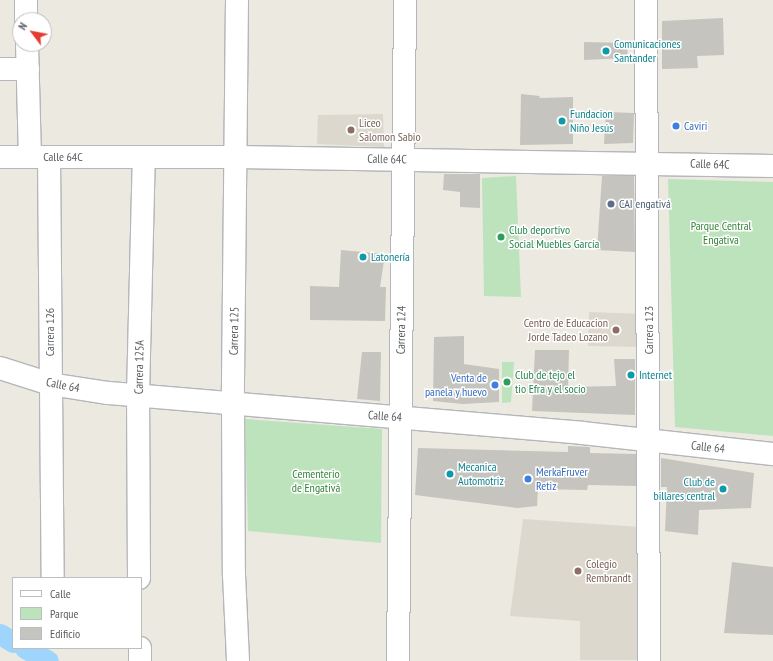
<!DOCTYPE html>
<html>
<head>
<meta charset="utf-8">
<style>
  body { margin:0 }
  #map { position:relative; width:773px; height:661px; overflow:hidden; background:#ece9e0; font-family:"PT Sans Narrow",sans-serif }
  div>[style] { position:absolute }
  .education>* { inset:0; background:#dcd8ce }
  .green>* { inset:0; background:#bde3bd }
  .canal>* { height:21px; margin:-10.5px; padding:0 10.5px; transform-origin:10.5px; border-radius:10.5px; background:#9fd4fd }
  .building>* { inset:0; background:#c6c4be }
  .roads { filter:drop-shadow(1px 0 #b3b6bb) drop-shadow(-1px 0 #b3b6bb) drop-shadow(0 1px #b3b6bb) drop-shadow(0 -1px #b3b6bb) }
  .minor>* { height:22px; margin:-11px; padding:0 11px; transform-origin:11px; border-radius:11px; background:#fff }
  .dots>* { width:11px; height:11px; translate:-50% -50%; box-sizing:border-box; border:2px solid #fff; border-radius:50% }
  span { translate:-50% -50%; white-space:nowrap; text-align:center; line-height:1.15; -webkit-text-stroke:3px #fff; paint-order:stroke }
  .culture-label { font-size:12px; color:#0d838f }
  .left { translate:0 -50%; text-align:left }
  .right { translate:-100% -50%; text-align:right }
  .education-label { font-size:12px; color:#785e54 }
  .shop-label { font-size:12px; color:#366cbe }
  .street-label { font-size:12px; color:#595d61 }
  .service-label { font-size:12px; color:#4e5e75 }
  .park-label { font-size:12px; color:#36833a }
  .leisure-label { font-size:12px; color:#27864d }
  .legend { position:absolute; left:12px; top:577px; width:130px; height:72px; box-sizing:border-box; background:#fff; border:1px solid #bdbec0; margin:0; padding:5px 7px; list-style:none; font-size:12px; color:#595d61 }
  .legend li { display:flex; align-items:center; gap:8px; height:20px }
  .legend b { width:20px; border:1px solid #bdbec0 }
  .north { position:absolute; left:12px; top:12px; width:40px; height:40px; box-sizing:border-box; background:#fff; border:1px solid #bdbec0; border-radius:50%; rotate:302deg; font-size:11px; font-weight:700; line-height:16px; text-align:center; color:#595d61 }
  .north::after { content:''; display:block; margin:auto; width:14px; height:18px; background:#e43c2e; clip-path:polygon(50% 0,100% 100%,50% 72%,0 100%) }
</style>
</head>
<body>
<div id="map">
  <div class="education">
    <div style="clip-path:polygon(383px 114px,384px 147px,317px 144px,318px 115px)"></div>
    <div style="clip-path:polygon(589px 312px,644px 314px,642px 347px,588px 346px)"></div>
    <div style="clip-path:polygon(523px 519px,641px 527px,638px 660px,580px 660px,580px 621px,510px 616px)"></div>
  </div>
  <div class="green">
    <div style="clip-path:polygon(516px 176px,521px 297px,484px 296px,482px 178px)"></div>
    <div style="clip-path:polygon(668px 179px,773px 182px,773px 436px,675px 427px)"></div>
    <div style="clip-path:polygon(502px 362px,514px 362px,511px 402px,502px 403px)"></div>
    <div style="clip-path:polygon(245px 419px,382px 429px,381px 543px,248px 531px)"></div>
  </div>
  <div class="canal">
    <div style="left:0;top:634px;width:15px;rotate:32deg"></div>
    <div style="left:25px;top:648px;width:26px;rotate:29deg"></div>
  </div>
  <div class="building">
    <div style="clip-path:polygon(723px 18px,724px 55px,697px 56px,698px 68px,662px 69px,662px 21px)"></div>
    <div style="clip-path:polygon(584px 42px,628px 43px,627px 58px,584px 60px)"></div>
    <div style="clip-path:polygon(521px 94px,540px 96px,539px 98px,573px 97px,573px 144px,520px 145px)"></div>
    <div style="clip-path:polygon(606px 112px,634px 113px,633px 143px,604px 144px)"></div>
    <div style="clip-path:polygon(444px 174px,480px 174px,480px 208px,460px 207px,460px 192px,443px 190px)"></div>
    <div style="clip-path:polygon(602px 176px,634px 176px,635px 252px,597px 250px)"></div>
    <div style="clip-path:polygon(341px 250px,385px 254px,380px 287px,386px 287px,385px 321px,310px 320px,310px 286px,339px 287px)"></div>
    <div style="clip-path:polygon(464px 336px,464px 364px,499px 369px,499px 402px,463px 404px,433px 401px,434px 337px)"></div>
    <div style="clip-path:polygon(535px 350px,569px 350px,568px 387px,616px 386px,614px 359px,635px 359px,635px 415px,532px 411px)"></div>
    <div style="clip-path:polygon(362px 352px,381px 352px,380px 401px,357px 399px)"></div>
    <div style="clip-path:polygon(568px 446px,590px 447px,590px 453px,636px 454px,636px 486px,588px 485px,587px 490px,538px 489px,537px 506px,517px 508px,415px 495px,418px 448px,568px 452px)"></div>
    <div style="clip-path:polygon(661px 458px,754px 473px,751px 508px,699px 510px,698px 535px,665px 531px,667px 487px,661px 487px)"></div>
    <div style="clip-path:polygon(732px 562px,773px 567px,773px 635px,724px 633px)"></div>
  </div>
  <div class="roads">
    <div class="minor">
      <div style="left:26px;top:0;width:20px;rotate:90deg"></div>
      <div style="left:237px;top:0;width:405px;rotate:90.6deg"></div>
      <div style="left:233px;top:405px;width:170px;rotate:89.7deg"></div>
      <div style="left:234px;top:575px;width:86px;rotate:87.3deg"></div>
      <div style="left:646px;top:0;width:661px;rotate:89.74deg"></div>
      <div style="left:27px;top:44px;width:113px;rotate:88.5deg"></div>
      <div style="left:0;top:69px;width:28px"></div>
      <div style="left:0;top:157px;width:237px"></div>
      <div style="left:237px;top:157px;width:536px;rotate:0.96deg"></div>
      <div style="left:49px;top:157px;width:421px;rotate:89.5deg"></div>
      <div style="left:0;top:368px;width:52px;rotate:17.7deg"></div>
      <div style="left:50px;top:384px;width:59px;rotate:8.8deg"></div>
      <div style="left:108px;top:393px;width:476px;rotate:4.8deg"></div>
      <div style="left:582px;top:433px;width:192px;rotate:6.3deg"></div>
      <div style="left:139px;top:578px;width:183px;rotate:-90.3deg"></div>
      <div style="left:138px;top:395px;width:238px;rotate:-88.6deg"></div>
      <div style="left:140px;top:648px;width:13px;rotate:90deg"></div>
      <div style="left:398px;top:661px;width:661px;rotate:-89.39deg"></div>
    </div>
  </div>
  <div class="dots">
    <div style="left:606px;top:51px;background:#0f9aa8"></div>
    <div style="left:562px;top:121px;background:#0f9aa8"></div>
    <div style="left:676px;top:126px;background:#3f7fe0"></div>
    <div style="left:351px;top:130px;background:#8d6e63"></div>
    <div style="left:611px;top:204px;background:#5c6f8a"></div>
    <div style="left:501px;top:237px;background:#2e9e5b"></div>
    <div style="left:363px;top:257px;background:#0f9aa8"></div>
    <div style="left:616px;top:330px;background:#8d6e63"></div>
    <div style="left:631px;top:375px;background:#0f9aa8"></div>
    <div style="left:507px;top:382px;background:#2e9e5b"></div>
    <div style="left:495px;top:385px;background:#3f7fe0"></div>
    <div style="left:450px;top:474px;background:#0f9aa8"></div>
    <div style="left:528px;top:479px;background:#3f7fe0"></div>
    <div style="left:723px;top:489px;background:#0f9aa8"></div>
    <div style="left:578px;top:571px;background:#8d6e63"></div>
  </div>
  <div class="culture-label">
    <span class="left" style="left:614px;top:51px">Comunicaciones<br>Santander</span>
    <span class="left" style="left:570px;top:121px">Fundacion<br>Niño Jesús</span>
    <span class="left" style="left:371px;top:257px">Latonería</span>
    <span class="left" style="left:639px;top:375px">Internet</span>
    <span class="left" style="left:458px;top:474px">Mecanica<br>Automotriz</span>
    <span class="right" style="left:715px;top:489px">Club de<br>billares central</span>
  </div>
  <div class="education-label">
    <span class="left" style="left:359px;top:130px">Liceo<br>Salomon Sabio</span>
    <span class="right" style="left:608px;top:330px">Centro de Educacion<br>Jorde Tadeo Lozano</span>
    <span class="left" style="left:586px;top:571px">Colegio<br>Rembrandt</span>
  </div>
  <div class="shop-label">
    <span class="left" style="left:684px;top:126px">Caviri</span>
    <span class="right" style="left:487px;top:385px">Venta de<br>panela y huevo</span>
    <span class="left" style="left:536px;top:479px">MerkaFruver<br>Retiz</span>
  </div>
  <div class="street-label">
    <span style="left:63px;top:157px">Calle 64C</span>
    <span style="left:387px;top:159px;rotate:1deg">Calle 64C</span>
    <span style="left:710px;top:164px;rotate:2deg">Calle 64C</span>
    <span style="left:401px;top:330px;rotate:-89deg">Carrera 124</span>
    <span style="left:649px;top:330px;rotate:-90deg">Carrera 123</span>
    <span style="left:234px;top:331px;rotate:-89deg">Carrera 125</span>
    <span style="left:50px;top:332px;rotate:-90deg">Carrera 126</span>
    <span style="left:139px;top:367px;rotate:-89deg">Carrera 125A</span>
    <span style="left:63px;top:385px;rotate:11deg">Calle 64</span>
    <span style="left:385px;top:416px;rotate:4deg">Calle 64</span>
    <span style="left:708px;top:447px;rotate:6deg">Calle 64</span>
  </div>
  <div class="service-label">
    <span class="left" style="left:619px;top:204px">CAI engativá</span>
  </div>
  <div class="park-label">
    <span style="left:721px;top:233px">Parque Central<br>Engativa</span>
    <span style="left:316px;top:481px">Cementerio<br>de Engativá</span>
  </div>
  <div class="leisure-label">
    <span class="left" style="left:509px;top:237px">Club deportivo<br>Social Muebles García</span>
    <span class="left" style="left:515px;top:382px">Club de tejo el<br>tio Efra y el socio</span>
  </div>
  <ul class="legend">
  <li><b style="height:5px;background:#fff"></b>Calle</li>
  <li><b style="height:11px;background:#bde3bd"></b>Parque</li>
  <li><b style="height:11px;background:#c6c4be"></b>Edificio</li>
  </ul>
  <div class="north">N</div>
</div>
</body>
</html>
